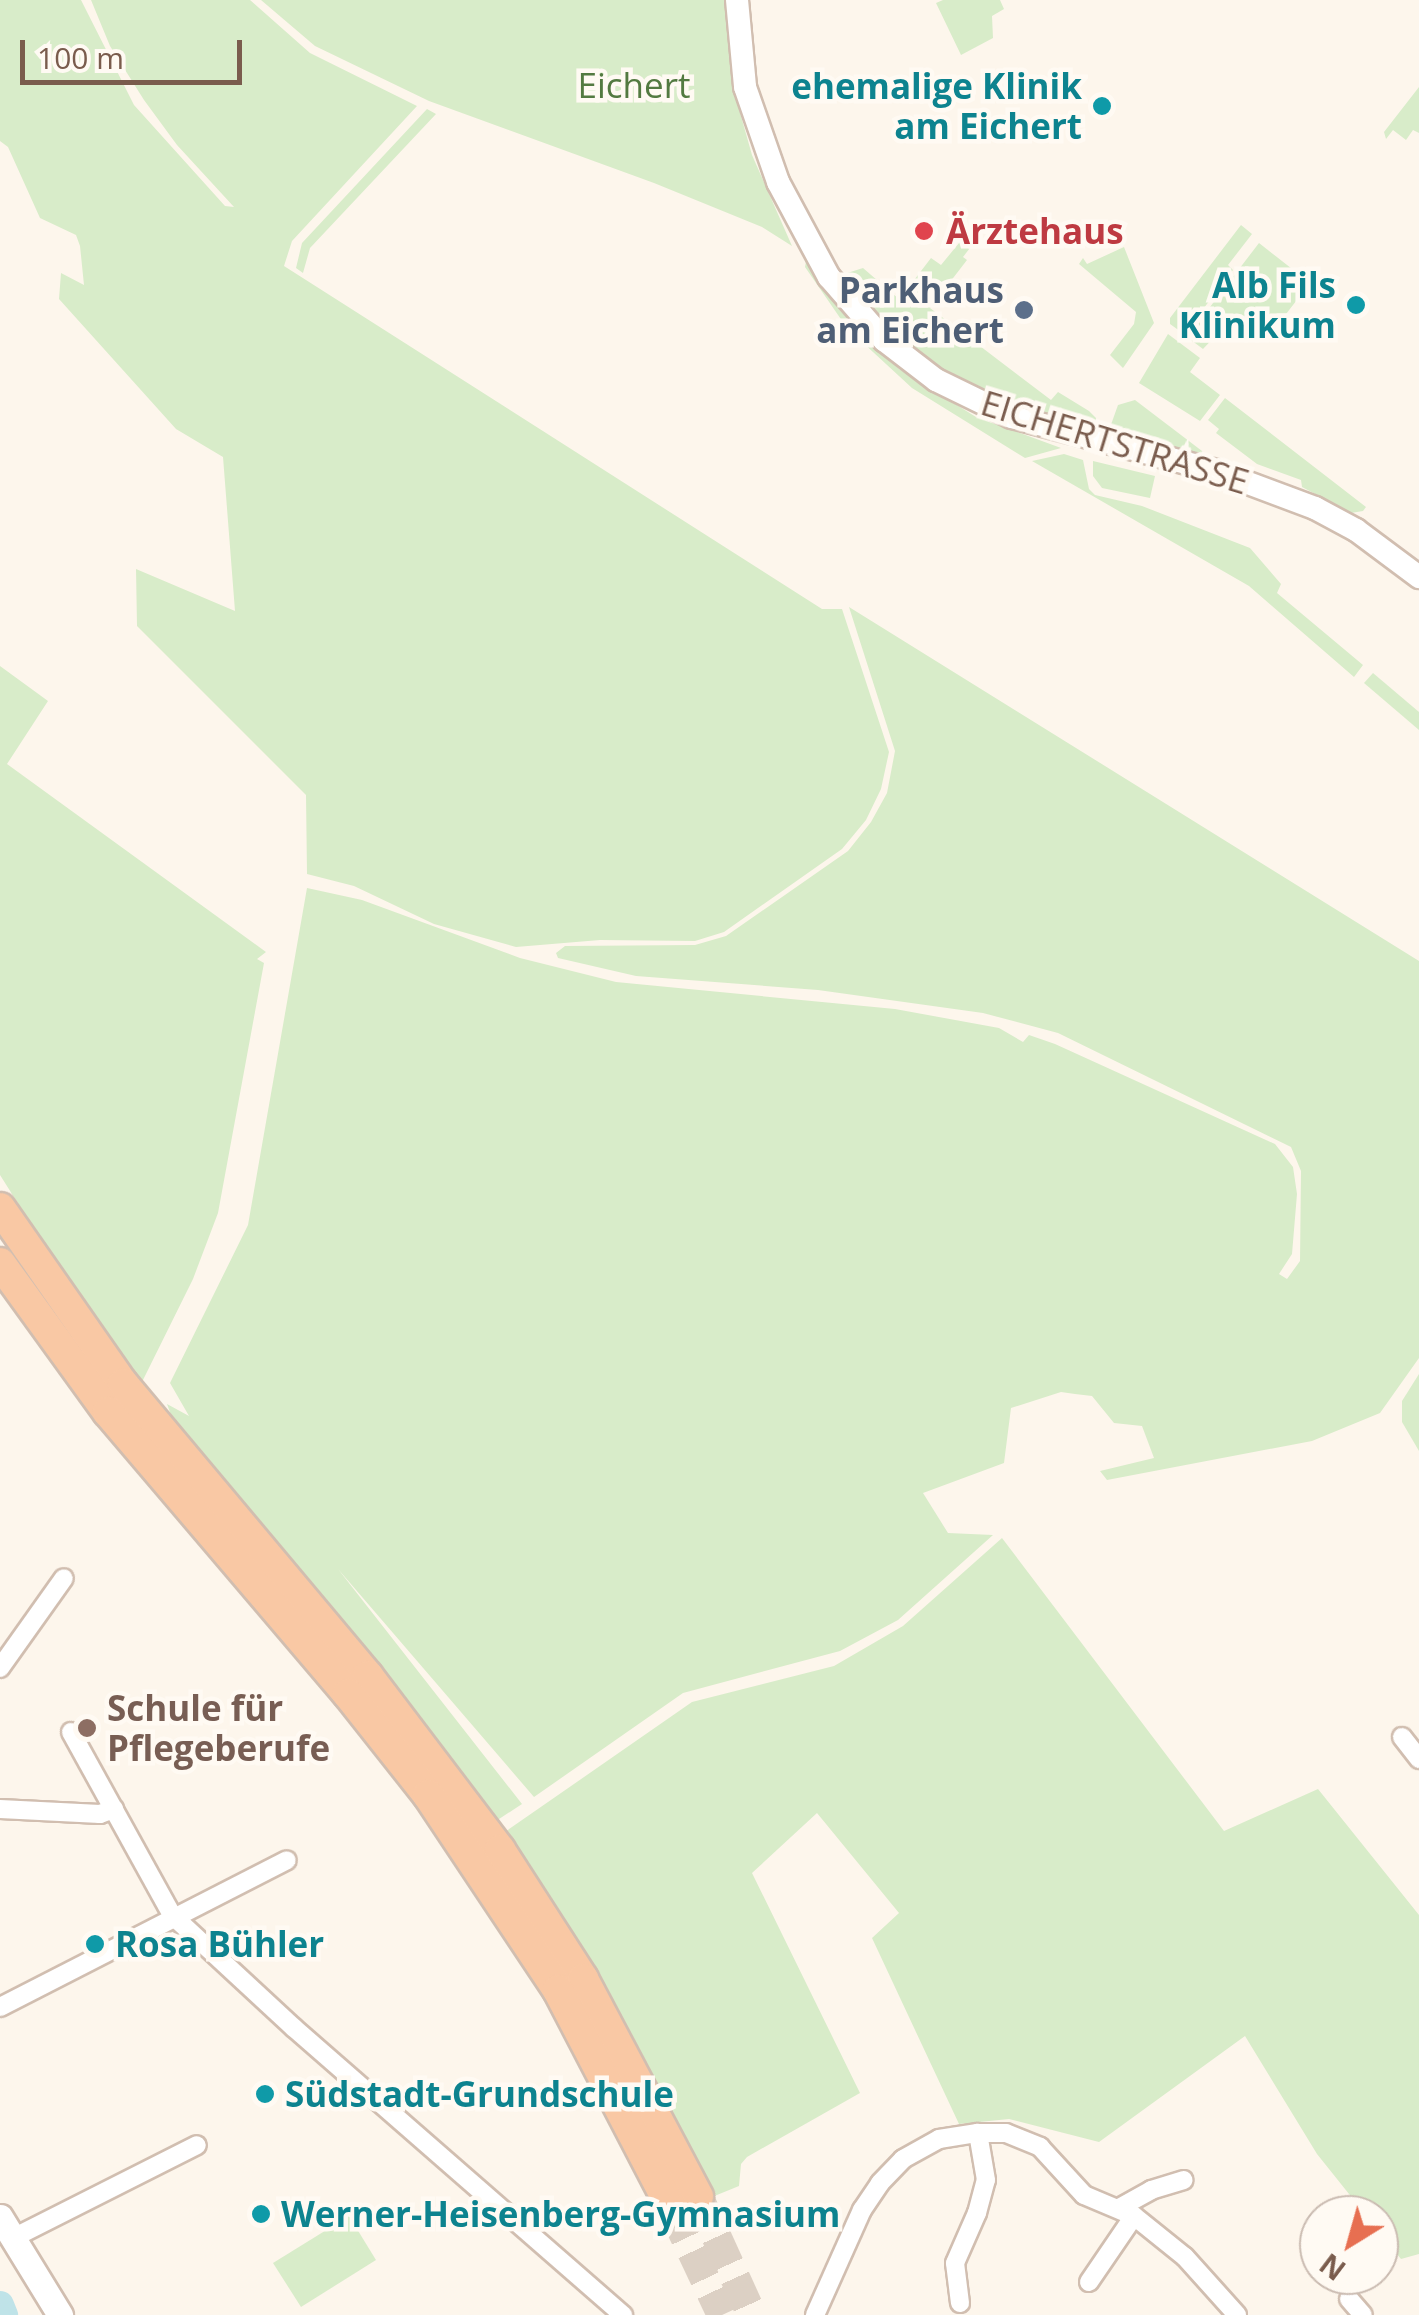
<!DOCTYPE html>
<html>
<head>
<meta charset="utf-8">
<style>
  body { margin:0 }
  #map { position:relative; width:1419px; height:2315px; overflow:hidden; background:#fdf6ec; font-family:"Open Sans",sans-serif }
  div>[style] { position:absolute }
  .green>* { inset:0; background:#d8ecc9 }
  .river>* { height:28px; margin:-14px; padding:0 14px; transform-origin:14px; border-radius:14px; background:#bfe3e8 }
  .trunk-tunnel>* { height:30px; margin-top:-15px; transform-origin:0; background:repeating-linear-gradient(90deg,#dcd0c4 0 30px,transparent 0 45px) }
  .roads { filter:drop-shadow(2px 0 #d1beb0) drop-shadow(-2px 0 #d1beb0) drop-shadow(0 2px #d1beb0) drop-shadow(0 -2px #d1beb0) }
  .minor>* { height:18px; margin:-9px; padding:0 9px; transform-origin:9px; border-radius:9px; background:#fff }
  .tertiary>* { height:22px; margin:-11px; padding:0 11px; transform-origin:11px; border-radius:11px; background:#fff }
  .secondary>* { height:25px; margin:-12.5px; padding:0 12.5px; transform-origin:12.5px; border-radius:12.5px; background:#fff }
  .trunk>* { height:30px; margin:-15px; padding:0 15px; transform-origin:15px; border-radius:15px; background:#f9c8a4 }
  .dots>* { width:28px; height:28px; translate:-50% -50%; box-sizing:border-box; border:5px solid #fffaf3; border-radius:50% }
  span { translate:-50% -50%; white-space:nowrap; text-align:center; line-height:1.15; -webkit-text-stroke:9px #fffaf3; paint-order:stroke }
  .park-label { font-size:35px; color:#537a41 }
  .culture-label { font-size:35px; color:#0d838f; font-weight:700 }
  .right { translate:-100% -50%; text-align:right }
  .left { translate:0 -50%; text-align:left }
  .health-label { font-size:35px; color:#be3a42; font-weight:700 }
  .service-label { font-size:35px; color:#4e5e75; font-weight:700 }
  .street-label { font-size:35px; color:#7a5c4d }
  .education-label { font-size:35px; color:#785e54; font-weight:700 }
  .north { position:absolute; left:1299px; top:2195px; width:100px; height:100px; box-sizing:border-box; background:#fffaf3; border:2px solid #cabbb1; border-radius:50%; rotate:217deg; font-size:28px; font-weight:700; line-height:40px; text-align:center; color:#7a5c4d }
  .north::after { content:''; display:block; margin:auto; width:35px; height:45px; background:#e76f51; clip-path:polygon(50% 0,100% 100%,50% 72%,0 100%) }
  .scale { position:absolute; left:20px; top:40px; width:222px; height:45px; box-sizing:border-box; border:5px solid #7a5c4d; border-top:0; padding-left:12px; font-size:30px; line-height:35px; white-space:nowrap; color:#7a5c4d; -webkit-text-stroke:8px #fffaf3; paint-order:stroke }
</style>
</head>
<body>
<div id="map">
  <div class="green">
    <div style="clip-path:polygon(0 0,81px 0,134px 105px,225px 206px,234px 207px,177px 145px,144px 100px,110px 46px,91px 0,250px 0,310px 53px,417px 106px,292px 241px,284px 266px,822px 609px,842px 609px,889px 752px,881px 789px,866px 820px,842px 849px,724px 932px,695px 941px,600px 940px,516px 947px,434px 924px,354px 886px,307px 874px,306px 795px,137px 626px,136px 569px,235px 611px,223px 457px,176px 429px,59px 299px,61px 273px,84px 285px,80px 246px,76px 235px,40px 218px,8px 147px,0 141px)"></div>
    <div style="clip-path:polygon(261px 0,726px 0,739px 109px,752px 155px,792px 246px,762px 227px,654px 183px,429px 101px,315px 46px)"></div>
    <div style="clip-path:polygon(943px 0,1000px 0,1004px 9px,992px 16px,993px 38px,961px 55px,936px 3px)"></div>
    <div style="clip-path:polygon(1419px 87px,1419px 133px,1413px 130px,1406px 140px,1393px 130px,1386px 139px,1384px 132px)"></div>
    <div style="clip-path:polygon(427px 109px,436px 114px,310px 248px,303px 273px,296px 268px,302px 243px)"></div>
    <div style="clip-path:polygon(1241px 225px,1252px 234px,1228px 265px,1233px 270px,1184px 334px,1170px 324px,1170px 318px)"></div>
    <div style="clip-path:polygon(964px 237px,973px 244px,963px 257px,967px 260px,930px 308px,1051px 400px,1058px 392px,1089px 411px,1096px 418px,1095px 426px,1051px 418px,1010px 403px,934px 366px,908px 349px,838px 276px,863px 268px,907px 306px,913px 298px,905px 292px,931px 258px,941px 265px)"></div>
    <div style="clip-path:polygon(1259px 243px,1310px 283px,1276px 327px,1255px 311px,1237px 339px,1223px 328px,1203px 349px,1187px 337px)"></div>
    <div style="clip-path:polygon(1124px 247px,1154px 323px,1123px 368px,1110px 355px,1134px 324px,1136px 312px,1079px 264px,1083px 258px,1087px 264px)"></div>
    <div style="clip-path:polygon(807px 256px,839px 306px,899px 369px,976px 417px,1061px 448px,1025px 458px,912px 388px,847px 328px,805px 267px)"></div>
    <div style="clip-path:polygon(1168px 334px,1200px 358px,1190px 372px,1220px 395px,1200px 421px,1139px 383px)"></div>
    <div style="clip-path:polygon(1225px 398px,1366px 507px,1363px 511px,1351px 513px,1302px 487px,1301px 480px,1257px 464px,1216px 433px,1219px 429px,1208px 420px)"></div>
    <div style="clip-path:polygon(1135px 400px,1202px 451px,1204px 457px,1108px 433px,1118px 405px)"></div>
    <div style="clip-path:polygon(1064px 454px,1083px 460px,1089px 489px,1095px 495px,1142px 506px,1250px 548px,1281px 584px,1277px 593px,1363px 665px,1354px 677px,1249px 586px,1032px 461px)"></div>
    <div style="clip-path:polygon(1093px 461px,1155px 476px,1150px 498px,1102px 488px,1093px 476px)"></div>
    <div style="clip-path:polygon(849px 607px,1419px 961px,1419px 1358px,1380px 1413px,1312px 1441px,1107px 1480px,1100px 1471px,1154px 1458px,1142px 1426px,1114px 1423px,1092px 1396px,1075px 1394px,1061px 1392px,1011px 1408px,1004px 1463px,923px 1493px,948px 1533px,993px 1535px,898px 1620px,840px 1651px,683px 1693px,534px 1797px,338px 1569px,522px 1804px,493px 1823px,381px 1668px,176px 1429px,167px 1404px,189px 1416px,170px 1383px,248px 1225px,307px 888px,362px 900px,520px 958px,616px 982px,895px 1009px,999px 1028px,1023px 1042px,1029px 1035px,1055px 1044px,1275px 1144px,1293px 1167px,1297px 1194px,1292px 1254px,1279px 1274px,1287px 1279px,1300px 1261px,1301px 1171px,1291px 1147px,1058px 1033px,983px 1013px,818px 990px,636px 976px,558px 958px,556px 953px,565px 946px,695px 945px,726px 936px,848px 851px,871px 822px,887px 793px,895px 751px)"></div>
    <div style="clip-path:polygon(0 666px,48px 701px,7px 764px,266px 952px,257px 959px,264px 963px,218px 1213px,193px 1279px,141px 1384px,72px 1289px,0 1175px)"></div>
    <div style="clip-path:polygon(1373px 673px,1419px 712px,1419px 730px,1364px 683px)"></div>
    <div style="clip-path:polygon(1419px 1374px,1419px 1451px,1402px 1422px,1402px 1401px)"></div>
    <div style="clip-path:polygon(1002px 1538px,1224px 1831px,1318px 1789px,1419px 1915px,1419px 2254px,1401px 2259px,1379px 2232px,1379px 2215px,1366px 2215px,1353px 2199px,1317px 2154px,1245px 2036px,1099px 2142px,1009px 2119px,959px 2124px,872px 1938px,899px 1913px,817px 1813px,752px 1873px,860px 2093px,747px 2157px,741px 2164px,739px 2186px,712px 2197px,648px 2068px,589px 1964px,502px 1834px,692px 1702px,834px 1666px,903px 1626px)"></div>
    <div style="clip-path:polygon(349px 2216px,376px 2260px,301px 2307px,273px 2263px)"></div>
  </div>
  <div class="river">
    <div style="left:0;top:2305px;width:11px;rotate:68deg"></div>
  </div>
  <div class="trunk-tunnel">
    <div style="left:698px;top:2196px;width:131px;rotate:65.6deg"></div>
    <div style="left:673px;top:2211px;width:115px;rotate:64.8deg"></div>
  </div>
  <div class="roads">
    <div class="minor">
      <div style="left:0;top:1668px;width:110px;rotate:-54.6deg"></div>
      <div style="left:71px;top:1732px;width:209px;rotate:61.1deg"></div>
      <div style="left:172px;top:1915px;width:166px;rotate:42.8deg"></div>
      <div style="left:294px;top:2028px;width:437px;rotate:41.1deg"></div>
      <div style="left:1402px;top:1737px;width:28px;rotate:52deg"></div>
      <div style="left:0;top:1809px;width:100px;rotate:2.9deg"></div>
      <div style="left:100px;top:1814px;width:15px;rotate:-20deg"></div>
      <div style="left:0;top:2007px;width:322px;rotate:-27.1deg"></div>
      <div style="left:1119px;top:2208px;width:37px;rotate:-29deg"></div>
      <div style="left:1151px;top:2190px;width:34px;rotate:-17deg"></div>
      <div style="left:11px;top:2239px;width:208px;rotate:-26.8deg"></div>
      <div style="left:1089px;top:2282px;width:80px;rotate:-55.7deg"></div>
      <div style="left:1349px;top:2299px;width:21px;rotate:49deg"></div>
      <div style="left:960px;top:2303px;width:40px;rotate:-97.1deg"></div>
      <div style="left:955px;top:2263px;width:55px;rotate:-66.3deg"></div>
      <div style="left:977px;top:2213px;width:34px;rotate:-75deg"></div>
      <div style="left:986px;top:2180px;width:48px;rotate:-99.7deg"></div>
      <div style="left:815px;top:2315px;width:115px;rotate:-65.9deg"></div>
      <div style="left:862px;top:2210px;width:32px;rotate:-56deg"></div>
      <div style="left:880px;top:2183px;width:33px;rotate:-46deg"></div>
      <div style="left:903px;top:2159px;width:41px;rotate:-29.1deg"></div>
      <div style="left:939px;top:2139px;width:39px;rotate:-9deg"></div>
      <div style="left:978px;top:2133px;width:28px"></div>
      <div style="left:1006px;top:2133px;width:37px;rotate:22deg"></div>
      <div style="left:1040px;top:2147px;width:65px;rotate:47.5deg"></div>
      <div style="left:1084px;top:2195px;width:54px;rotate:22.8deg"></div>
      <div style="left:1134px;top:2216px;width:65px;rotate:38.8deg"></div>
      <div style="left:1185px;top:2257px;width:78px;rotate:48.1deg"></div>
    </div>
    <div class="tertiary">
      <div style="left:737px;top:0;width:87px;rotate:84.7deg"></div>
      <div style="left:745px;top:87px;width:101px;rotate:70.8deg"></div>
      <div style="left:778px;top:182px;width:108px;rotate:61.8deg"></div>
      <div style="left:829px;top:277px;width:84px;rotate:48.9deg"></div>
      <div style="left:884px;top:340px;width:66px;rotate:37.6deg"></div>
      <div style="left:936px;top:380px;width:85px;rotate:26deg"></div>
      <div style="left:1012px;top:417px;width:211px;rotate:14.8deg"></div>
      <div style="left:1216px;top:471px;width:106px;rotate:20.5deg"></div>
      <div style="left:1315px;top:508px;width:47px;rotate:28.2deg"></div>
      <div style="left:1356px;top:530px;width:79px;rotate:36.7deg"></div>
    </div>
    <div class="secondary">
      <div style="left:0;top:2217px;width:115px;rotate:58.5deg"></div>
    </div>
    <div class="trunk">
      <div style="left:0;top:1208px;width:215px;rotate:55.1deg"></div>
      <div style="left:123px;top:1384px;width:381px;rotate:50deg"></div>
      <div style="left:368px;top:1676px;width:218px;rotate:52.8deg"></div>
      <div style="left:500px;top:1850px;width:153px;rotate:57.2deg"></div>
      <div style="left:583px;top:1979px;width:246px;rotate:62.1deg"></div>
      <div style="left:0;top:1263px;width:184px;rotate:54.1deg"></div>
      <div style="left:108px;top:1412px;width:370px;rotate:49.6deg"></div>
      <div style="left:348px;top:1694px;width:129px;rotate:51.6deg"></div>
      <div style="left:428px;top:1795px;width:234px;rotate:56.3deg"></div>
      <div style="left:558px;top:1990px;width:249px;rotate:62.5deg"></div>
    </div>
  </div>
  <div class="dots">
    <div style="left:1102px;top:106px;background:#0f9aa8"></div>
    <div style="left:924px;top:231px;background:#e0444e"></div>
    <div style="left:1356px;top:305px;background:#0f9aa8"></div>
    <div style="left:1024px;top:310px;background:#5c6f8a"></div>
    <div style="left:87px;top:1728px;background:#8d6e63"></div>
    <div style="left:95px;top:1944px;background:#0f9aa8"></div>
    <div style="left:265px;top:2094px;background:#0f9aa8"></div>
    <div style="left:261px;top:2214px;background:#0f9aa8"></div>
  </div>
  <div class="park-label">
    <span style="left:634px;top:85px">Eichert</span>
  </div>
  <div class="culture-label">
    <span class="right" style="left:1082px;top:106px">ehemalige Klinik<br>am Eichert</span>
    <span class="right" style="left:1336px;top:305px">Alb Fils<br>Klinikum</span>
    <span class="left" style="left:115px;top:1944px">Rosa Bühler</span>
    <span class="left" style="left:285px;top:2094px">Südstadt-Grundschule</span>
    <span class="left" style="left:281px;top:2214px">Werner-Heisenberg-Gymnasium</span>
  </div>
  <div class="health-label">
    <span class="left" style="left:946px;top:231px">Ärztehaus</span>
  </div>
  <div class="service-label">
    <span class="right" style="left:1004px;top:310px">Parkhaus<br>am Eichert</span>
  </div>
  <div class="street-label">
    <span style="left:1115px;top:442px;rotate:17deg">EICHERTSTRASSE</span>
  </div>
  <div class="education-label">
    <span class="left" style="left:107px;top:1728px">Schule für<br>Pflegeberufe</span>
  </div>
  <div class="north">N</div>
  <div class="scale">100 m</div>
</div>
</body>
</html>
